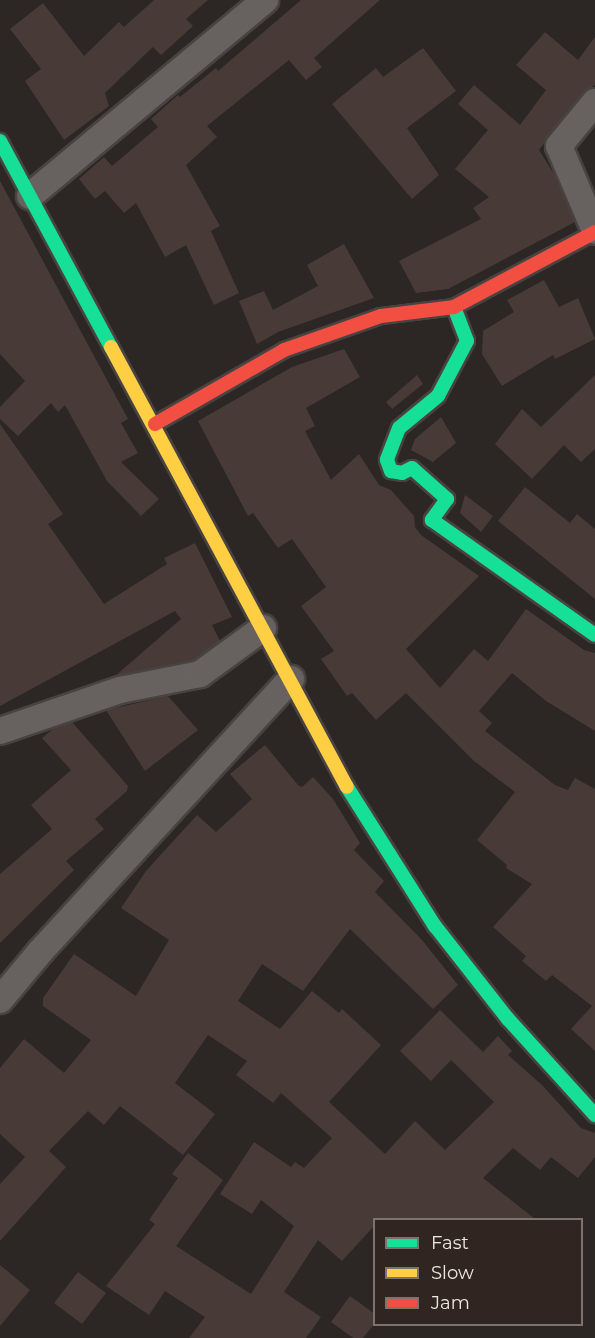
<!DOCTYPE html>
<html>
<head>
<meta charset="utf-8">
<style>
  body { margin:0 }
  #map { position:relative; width:595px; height:1338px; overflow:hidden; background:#2c2624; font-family:Montserrat,sans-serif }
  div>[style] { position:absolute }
  .building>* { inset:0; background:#483b37 }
  .roads { filter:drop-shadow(2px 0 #484341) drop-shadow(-2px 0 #484341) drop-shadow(0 2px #484341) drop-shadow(0 -2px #484341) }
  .street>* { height:26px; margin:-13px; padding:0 13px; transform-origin:13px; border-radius:13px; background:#676260 }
  .fast>* { height:14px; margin:-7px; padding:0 7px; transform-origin:7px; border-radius:7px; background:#16e098 }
  .slow>* { height:14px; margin:-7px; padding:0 7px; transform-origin:7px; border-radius:7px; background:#ffcf43 }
  .jam>* { height:14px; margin:-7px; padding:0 7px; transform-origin:7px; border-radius:7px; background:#f24e42 }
  span { translate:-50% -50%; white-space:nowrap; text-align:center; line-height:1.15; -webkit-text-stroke:4.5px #302521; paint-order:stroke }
  .legend { position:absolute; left:373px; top:1218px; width:210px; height:108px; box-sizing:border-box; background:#302521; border:2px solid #7c736f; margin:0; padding:8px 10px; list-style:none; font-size:18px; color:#efe7e4 }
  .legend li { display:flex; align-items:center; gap:12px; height:30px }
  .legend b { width:30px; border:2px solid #7c736f }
</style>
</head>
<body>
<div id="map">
  <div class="building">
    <div style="clip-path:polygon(154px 0,208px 0,186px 19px,193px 26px,161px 55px,153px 47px,105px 93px,109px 106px,64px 140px,25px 81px,41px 69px,10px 29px,43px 3px,84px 56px,119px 22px,124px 27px)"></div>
    <div style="clip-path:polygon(301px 0,380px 0,314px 58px,322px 67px,306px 80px,289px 60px,207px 126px,217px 137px,186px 165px,220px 226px,211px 231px,239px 293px,214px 305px,186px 245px,165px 257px,136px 203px,124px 213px,105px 191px,95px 199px,79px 179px,104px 157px,112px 166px,158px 127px,151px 119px,178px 95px,180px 97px,216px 68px,218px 71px)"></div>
    <div style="clip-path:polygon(545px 32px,578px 60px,595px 37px,595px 85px,583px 93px,539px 150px,554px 174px,575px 222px,448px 289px,416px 293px,399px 261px,481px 219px,473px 208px,489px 197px,455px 169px,488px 130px,458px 104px,474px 85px,520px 125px,546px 90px,516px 65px)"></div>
    <div style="clip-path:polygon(423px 48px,456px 91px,407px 128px,439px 175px,412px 199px,332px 104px,376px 68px,383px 77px)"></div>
    <div style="clip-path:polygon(0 181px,128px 419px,121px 423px,138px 453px,121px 462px,159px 499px,141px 516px,107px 481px,65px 405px,58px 412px,51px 403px,18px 436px,0 419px,0 407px,25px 381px,0 354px)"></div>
    <div style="clip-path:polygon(344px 244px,374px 298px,278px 332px,257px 344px,239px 301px,264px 291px,273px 310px,318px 286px,307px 265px)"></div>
    <div style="clip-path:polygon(544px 280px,559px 307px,578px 298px,595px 339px,555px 359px,553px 355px,502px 386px,482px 354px,483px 331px,514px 312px,507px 300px)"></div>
    <div style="clip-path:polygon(344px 349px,360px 377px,306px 408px,315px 426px,305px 431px,331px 480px,359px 454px,379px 485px,391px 490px,414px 516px,415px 527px,421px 535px,479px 576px,406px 649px,440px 688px,474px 649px,488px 661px,526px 609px,584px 650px,595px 653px,595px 731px,546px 701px,512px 673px,479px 711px,492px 723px,485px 731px,555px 785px,568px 790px,575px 778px,595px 789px,595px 1051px,571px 1029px,592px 1006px,552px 975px,546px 981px,522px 961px,526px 956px,493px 927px,532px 884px,506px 868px,507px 865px,477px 840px,515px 792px,474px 761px,406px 693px,376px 720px,352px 693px,347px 696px,321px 659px,334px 651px,301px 606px,326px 587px,292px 539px,278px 548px,253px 513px,248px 516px,198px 421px,292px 367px)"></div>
    <div style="clip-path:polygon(417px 375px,423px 384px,392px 409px,386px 402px)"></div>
    <div style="clip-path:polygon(595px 375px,595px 449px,581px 462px,564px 445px,532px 479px,495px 444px,522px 409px,541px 427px)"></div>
    <div style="clip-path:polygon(441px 417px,456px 443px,433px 462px,411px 450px,415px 439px)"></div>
    <div style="clip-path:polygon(0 424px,63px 514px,48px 524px,104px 604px,167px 564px,164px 558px,195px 543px,232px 617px,212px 625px,220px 641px,194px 660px,115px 676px,181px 619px,175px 611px,0 706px)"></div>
    <div style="clip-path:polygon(525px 487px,570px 523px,577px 514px,595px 529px,595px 599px,498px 521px)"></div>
    <div style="clip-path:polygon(465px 495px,493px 516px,481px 532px,460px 513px)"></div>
    <div style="clip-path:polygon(168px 696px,198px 730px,145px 771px,106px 710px)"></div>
    <div style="clip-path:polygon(72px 722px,128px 786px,127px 791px,95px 819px,104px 829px,66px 861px,74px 870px,0 943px,0 874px,52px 829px,31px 805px,71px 770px,42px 738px,53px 729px)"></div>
    <div style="clip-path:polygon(265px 745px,298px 785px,302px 787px,313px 777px,333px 799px,360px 843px,354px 850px,384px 881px,375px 892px,422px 940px,458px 985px,433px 1009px,350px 929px,303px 991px,262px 964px,238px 1001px,280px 1029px,312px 991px,339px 1013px,342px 1009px,381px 1045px,329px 1102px,385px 1154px,415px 1121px,445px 1150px,494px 1102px,451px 1060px,431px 1081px,400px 1051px,440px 1010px,483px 1052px,498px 1036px,512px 1051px,508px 1055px,542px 1085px,581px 1128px,595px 1133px,595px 1157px,578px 1178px,551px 1157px,540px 1170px,513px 1148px,483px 1178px,535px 1219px,375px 1220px,375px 1225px,342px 1261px,318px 1240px,284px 1292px,321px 1317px,306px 1338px,189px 1338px,205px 1317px,165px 1291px,149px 1315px,106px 1286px,155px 1224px,149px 1220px,178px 1178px,172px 1174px,188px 1153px,223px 1180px,176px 1246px,251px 1294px,294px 1226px,261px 1200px,252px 1214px,220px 1194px,254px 1142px,291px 1167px,295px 1162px,304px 1168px,332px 1138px,281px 1093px,273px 1103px,236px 1075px,247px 1061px,208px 1035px,175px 1083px,215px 1114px,183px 1155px,120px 1106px,104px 1125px,88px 1111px,49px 1151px,66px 1167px,0 1241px,0 1184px,25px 1157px,0 1134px,0 1068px,24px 1039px,64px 1073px,91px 1040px,43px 1006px,43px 998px,74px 954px,136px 996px,169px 940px,121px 908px,146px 871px,197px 815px,216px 832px,252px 799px,230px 774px)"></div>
    <div style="clip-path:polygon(0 1265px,30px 1290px,0 1326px)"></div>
    <div style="clip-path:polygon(78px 1272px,106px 1293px,82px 1324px,54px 1303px)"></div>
    <div style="clip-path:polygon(350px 1296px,375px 1314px,375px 1323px,363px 1338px,353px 1338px,331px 1322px)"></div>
  </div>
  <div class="roads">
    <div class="street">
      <div style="left:595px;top:102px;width:57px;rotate:129.3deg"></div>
      <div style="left:559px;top:146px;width:92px;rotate:67deg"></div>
      <div style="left:30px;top:196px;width:306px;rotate:-39.8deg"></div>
      <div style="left:0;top:731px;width:127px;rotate:-18.9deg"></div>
      <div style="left:120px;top:690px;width:82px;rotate:-11.3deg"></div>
      <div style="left:200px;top:674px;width:78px;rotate:-36.1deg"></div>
      <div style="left:0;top:1000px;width:62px;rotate:-50.2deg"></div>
      <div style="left:40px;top:952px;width:371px;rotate:-47.4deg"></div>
    </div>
    <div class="fast">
      <div style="left:0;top:141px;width:234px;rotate:61.7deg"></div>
      <div style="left:454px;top:307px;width:36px;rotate:69deg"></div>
      <div style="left:467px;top:341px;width:62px;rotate:117.8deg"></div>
      <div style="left:438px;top:396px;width:50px;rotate:140.6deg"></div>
      <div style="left:399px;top:428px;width:34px;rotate:111deg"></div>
      <div style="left:387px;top:460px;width:12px;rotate:70deg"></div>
      <div style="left:391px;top:471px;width:11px;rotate:10deg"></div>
      <div style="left:402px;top:473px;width:11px;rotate:-27deg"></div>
      <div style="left:412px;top:468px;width:47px;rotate:41.5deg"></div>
      <div style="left:447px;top:499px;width:26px;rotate:126deg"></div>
      <div style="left:432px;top:520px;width:199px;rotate:35.2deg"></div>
      <div style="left:347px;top:787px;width:165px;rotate:57.7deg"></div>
      <div style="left:435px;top:926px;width:118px;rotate:51.9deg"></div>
      <div style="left:508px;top:1019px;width:130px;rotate:47.8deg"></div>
    </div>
    <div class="slow">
      <div style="left:111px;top:347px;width:499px;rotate:61.8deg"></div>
    </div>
    <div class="jam">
      <div style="left:155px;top:424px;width:149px;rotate:-29.8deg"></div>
      <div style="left:284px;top:350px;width:103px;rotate:-19.3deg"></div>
      <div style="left:381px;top:316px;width:74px;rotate:-7deg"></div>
      <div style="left:454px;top:307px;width:160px;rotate:-28deg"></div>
    </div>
  </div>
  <ul class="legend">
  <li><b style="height:8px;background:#16e098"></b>Fast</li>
  <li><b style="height:8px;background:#ffcf43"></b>Slow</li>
  <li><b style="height:8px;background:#f24e42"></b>Jam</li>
  </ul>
</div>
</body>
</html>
